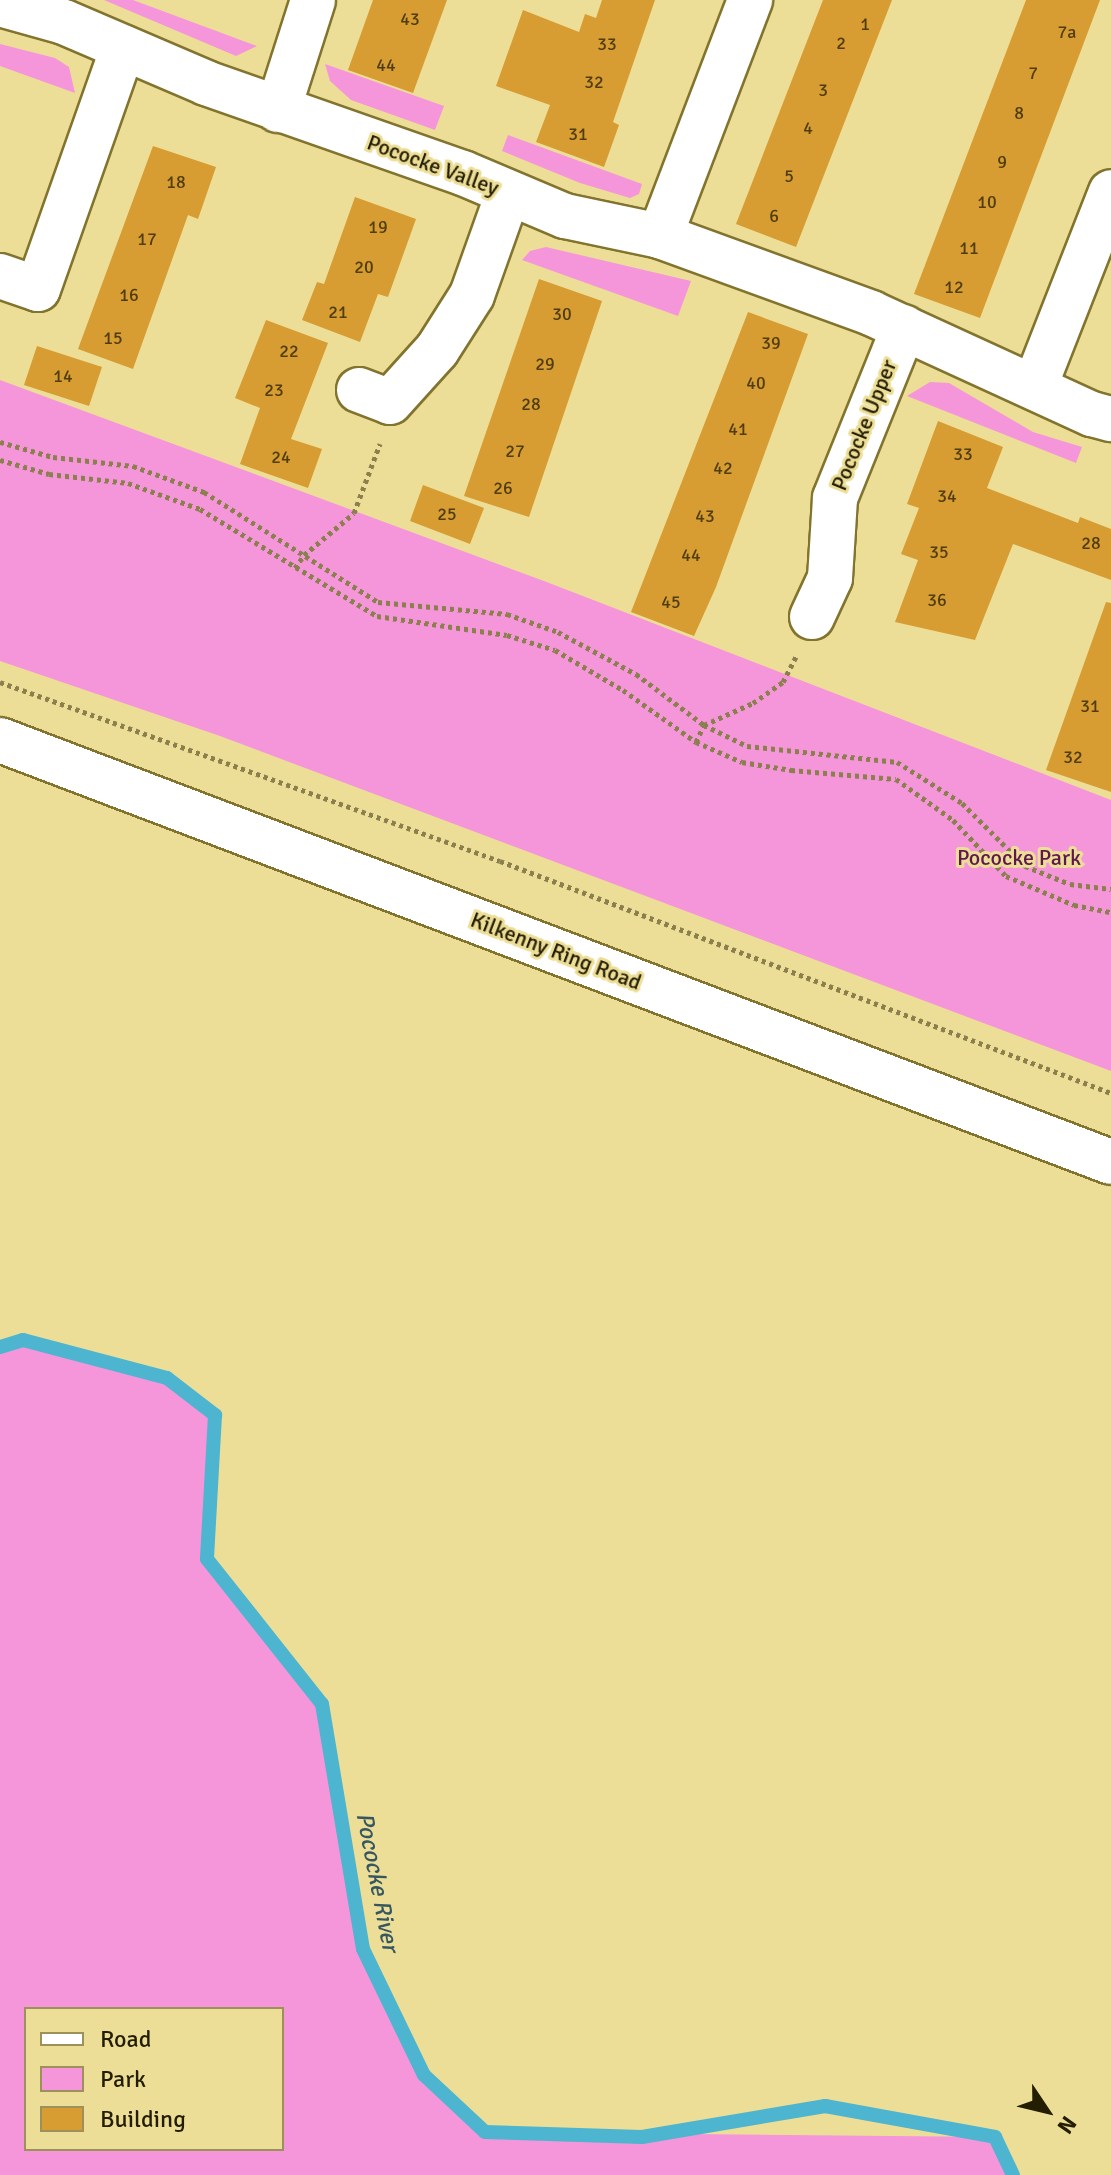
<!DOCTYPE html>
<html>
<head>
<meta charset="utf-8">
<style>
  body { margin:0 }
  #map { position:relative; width:1111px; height:2175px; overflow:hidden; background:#edde97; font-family:Signika,sans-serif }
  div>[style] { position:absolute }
  .green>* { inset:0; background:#f596db }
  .stream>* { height:14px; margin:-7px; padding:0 7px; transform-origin:7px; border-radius:7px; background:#4db5cf }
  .building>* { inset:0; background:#d79c32 }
  .path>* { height:5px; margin-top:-2.5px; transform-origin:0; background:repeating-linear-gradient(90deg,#8a7f4d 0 4px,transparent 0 8px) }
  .roads { filter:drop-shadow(2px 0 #82742e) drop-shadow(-2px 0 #82742e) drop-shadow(0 2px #82742e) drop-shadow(0 -2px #82742e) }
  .minor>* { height:44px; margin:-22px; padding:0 22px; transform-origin:22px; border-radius:22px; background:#fff }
  .major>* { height:44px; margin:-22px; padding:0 22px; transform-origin:22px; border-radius:22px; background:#fff }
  span { translate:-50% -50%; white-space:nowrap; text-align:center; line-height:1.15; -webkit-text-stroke:6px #edde97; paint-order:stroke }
  .number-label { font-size:18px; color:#503d0d }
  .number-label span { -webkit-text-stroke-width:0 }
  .street-label { font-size:22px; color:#231d01 }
  .park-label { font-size:22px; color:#5d184e }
  .water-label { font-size:24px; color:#375760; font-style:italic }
  .legend { position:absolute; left:24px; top:2007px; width:260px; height:144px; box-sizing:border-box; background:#edde97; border:2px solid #9c915b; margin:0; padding:10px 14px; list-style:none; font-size:24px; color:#231d01 }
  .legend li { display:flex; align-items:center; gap:16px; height:40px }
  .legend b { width:40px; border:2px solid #9c915b }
  .north { position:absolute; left:1007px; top:2071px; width:80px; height:80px; -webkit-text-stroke:6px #edde97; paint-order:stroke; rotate:125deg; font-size:22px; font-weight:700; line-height:32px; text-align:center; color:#231d01 }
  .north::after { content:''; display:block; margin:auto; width:28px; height:36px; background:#231d01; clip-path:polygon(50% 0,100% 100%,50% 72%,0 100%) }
</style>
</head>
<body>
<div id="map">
  <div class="green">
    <div style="clip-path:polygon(104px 0,133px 0,257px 46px,236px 56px)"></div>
    <div style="clip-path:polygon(0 44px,55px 58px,69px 67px,75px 93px,0 66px)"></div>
    <div style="clip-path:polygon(325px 64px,444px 106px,435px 130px,351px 100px,330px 81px)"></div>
    <div style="clip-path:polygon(508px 135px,642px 184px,639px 194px,630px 198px,580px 183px,502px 151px)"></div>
    <div style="clip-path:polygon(546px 247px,691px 281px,678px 316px,522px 260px,530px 251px)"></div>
    <div style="clip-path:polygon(0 380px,544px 581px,1111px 800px,1111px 1071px,220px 736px,0 661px)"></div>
    <div style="clip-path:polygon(930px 382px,949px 383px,1033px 432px,1082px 447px,1076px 463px,907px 396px)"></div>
    <div style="clip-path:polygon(evenodd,23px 1340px,167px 1378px,215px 1415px,207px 1559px,322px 1704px,363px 1949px,424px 2075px,485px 2132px,995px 2137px,1012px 2175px,0 2175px,0 1348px,23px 1340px,26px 2009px,282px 2009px,282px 2149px,26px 2149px,26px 2009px)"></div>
  </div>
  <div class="stream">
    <div style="left:0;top:1347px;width:24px;rotate:-17deg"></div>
    <div style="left:23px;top:1340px;width:149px;rotate:14.8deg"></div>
    <div style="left:167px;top:1378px;width:61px;rotate:37.6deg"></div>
    <div style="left:215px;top:1415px;width:144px;rotate:93.2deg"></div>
    <div style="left:207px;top:1559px;width:185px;rotate:51.6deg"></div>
    <div style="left:322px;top:1704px;width:248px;rotate:80.5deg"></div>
    <div style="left:363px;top:1949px;width:140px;rotate:64.2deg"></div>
    <div style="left:424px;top:2075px;width:83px;rotate:43.1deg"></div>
    <div style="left:485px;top:2132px;width:157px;rotate:1.8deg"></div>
    <div style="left:642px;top:2137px;width:186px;rotate:-9.6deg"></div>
    <div style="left:825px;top:2106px;width:173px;rotate:10.3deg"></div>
    <div style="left:995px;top:2137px;width:42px;rotate:64.7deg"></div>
  </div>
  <div class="building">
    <div style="clip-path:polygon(373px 0,447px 0,413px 93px,348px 70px)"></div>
    <div style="clip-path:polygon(602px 0,655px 0,613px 122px,619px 125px,604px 167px,536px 142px,550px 105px,496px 86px,523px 10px,579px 32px,585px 14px,596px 18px)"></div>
    <div style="clip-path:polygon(823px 0,892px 0,796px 247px,736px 224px)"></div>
    <div style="clip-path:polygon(1026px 0,1100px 0,980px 318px,914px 294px)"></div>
    <div style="clip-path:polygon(153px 146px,216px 167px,198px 219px,188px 215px,133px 369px,78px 349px)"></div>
    <div style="clip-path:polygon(355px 197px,416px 219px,388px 297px,378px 294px,360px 342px,302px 320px,317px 282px,324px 284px)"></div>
    <div style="clip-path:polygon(539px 279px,602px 301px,529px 517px,464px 496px)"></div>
    <div style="clip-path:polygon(748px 312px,808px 334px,716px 587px,694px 636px,631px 612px)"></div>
    <div style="clip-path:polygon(266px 320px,328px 343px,291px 439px,322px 449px,308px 488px,240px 464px,260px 408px,235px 398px)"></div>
    <div style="clip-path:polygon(37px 346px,102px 367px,89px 406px,24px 385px)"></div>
    <div style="clip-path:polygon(938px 421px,1003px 447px,987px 488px,1078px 523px,1080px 517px,1111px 529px,1111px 580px,1013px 544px,975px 640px,895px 622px,918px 560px,901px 554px,919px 508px,907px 504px)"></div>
    <div style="clip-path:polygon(423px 485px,484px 508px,470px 544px,410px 521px)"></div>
    <div style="clip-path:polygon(1106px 602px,1111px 603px,1111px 792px,1046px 770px)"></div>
  </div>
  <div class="path">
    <div style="left:0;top:442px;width:55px;rotate:15.8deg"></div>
    <div style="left:53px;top:457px;width:81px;rotate:6.4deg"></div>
    <div style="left:133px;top:466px;width:76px;rotate:20.1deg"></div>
    <div style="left:204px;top:492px;width:206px;rotate:32.3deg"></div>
    <div style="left:378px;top:602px;width:130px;rotate:5.3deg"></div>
    <div style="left:507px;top:614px;width:54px;rotate:19.4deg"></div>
    <div style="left:558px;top:632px;width:89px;rotate:28.3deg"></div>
    <div style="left:636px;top:674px;width:85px;rotate:36.9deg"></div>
    <div style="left:704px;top:725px;width:48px;rotate:26deg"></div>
    <div style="left:747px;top:746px;width:151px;rotate:6.1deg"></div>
    <div style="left:897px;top:762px;width:77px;rotate:32.2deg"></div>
    <div style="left:962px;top:803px;width:89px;rotate:45deg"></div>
    <div style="left:1025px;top:866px;width:48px;rotate:21.8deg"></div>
    <div style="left:1070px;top:884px;width:41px;rotate:7deg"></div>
    <div style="left:0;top:460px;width:51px;rotate:15.9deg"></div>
    <div style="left:49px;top:474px;width:80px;rotate:6.5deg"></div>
    <div style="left:128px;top:483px;width:77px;rotate:19.9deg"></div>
    <div style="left:200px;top:509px;width:207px;rotate:31.2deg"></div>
    <div style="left:377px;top:616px;width:131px;rotate:8.3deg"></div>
    <div style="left:507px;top:635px;width:50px;rotate:17.4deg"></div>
    <div style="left:555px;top:650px;width:79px;rotate:30.5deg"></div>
    <div style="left:623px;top:690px;width:90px;rotate:35.5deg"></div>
    <div style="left:696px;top:742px;width:50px;rotate:23.5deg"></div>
    <div style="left:742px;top:762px;width:50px;rotate:9.3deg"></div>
    <div style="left:791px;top:770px;width:105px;rotate:4.9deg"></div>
    <div style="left:896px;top:779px;width:70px;rotate:35.7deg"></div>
    <div style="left:953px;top:820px;width:77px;rotate:46.6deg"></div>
    <div style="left:1006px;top:876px;width:74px;rotate:23.1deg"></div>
    <div style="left:1074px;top:905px;width:38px;rotate:11deg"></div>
    <div style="left:295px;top:568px;width:16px;rotate:-55deg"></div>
    <div style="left:304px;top:555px;width:65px;rotate:-40deg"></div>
    <div style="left:354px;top:513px;width:74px;rotate:-69.4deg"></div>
    <div style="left:0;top:682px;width:531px;rotate:19.7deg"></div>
    <div style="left:500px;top:861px;width:654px;rotate:20.79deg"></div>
    <div style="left:696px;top:742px;width:19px;rotate:-65deg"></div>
    <div style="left:704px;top:725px;width:54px;rotate:-24.2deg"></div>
    <div style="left:753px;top:703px;width:37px;rotate:-35deg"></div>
    <div style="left:783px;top:682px;width:30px;rotate:-63deg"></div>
  </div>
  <div class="roads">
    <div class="minor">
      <div style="left:0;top:4px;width:66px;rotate:15.7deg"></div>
      <div style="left:64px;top:22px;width:155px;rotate:23.2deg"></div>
      <div style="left:206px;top:83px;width:272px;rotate:19.3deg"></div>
      <div style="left:463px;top:173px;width:111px;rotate:22.9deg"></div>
      <div style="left:565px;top:216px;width:97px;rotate:11.9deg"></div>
      <div style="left:660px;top:236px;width:225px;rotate:20deg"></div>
      <div style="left:871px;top:313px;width:243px;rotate:24.6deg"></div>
      <div style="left:1092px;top:414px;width:20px;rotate:15deg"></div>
      <div style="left:278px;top:110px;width:115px;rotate:-72.3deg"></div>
      <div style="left:660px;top:236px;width:253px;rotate:-69.1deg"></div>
      <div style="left:0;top:276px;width:40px;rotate:18.9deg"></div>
      <div style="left:38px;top:289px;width:256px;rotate:-70.6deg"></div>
      <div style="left:1035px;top:386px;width:208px;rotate:-68.6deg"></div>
      <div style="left:359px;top:390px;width:33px;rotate:21deg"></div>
      <div style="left:390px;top:402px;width:70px;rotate:-47.9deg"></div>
      <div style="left:437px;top:350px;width:65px;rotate:-57.5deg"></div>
      <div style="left:472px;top:295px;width:107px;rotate:-70.4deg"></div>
      <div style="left:812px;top:617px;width:43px;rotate:-65.2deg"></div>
      <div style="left:830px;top:578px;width:80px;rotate:-86.4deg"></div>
      <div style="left:835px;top:498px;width:184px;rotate:-68deg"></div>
    </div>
    <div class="major">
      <div style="left:0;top:740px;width:1188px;rotate:20.8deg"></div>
    </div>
  </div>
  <div class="number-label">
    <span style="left:410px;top:19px">43</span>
    <span style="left:865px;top:24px">1</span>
    <span style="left:1067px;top:32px">7a</span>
    <span style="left:841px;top:43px">2</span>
    <span style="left:607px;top:44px">33</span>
    <span style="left:386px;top:65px">44</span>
    <span style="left:1033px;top:73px">7</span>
    <span style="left:594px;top:82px">32</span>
    <span style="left:823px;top:90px">3</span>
    <span style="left:1019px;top:113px">8</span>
    <span style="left:808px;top:128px">4</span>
    <span style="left:578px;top:134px">31</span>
    <span style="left:1002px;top:162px">9</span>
    <span style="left:789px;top:176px">5</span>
    <span style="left:176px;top:182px">18</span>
    <span style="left:987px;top:202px">10</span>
    <span style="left:774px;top:216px">6</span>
    <span style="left:378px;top:227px">19</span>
    <span style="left:147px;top:239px">17</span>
    <span style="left:969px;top:248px">11</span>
    <span style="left:364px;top:267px">20</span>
    <span style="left:954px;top:287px">12</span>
    <span style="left:129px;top:295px">16</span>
    <span style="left:338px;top:312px">21</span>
    <span style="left:562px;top:314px">30</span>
    <span style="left:113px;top:338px">15</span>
    <span style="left:771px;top:343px">39</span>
    <span style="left:289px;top:351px">22</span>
    <span style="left:545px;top:364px">29</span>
    <span style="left:63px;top:376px">14</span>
    <span style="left:756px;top:383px">40</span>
    <span style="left:274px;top:390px">23</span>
    <span style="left:531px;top:404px">28</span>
    <span style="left:738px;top:429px">41</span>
    <span style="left:515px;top:451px">27</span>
    <span style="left:963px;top:454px">33</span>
    <span style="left:281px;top:457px">24</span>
    <span style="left:723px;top:468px">42</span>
    <span style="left:503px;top:488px">26</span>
    <span style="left:947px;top:496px">34</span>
    <span style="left:447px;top:514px">25</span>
    <span style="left:705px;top:516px">43</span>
    <span style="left:1091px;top:543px">28</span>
    <span style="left:939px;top:552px">35</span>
    <span style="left:691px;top:555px">44</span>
    <span style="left:937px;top:600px">36</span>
    <span style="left:671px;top:602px">45</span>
    <span style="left:1090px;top:706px">31</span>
    <span style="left:1073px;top:757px">32</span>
  </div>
  <div class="street-label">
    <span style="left:433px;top:165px;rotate:20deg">Pococke Valley</span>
    <span style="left:864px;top:425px;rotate:-68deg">Pococke Upper</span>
    <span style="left:556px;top:951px;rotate:21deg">Kilkenny Ring Road</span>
  </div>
  <div class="park-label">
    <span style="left:1019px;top:858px">Pococke Park</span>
  </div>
  <div class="water-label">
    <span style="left:377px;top:1882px;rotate:79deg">Pococke River</span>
  </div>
  <ul class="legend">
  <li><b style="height:10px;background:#fff"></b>Road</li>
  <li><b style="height:22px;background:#f596db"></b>Park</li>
  <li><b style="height:22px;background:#d79c32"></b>Building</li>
  </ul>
  <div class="north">N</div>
</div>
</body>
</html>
